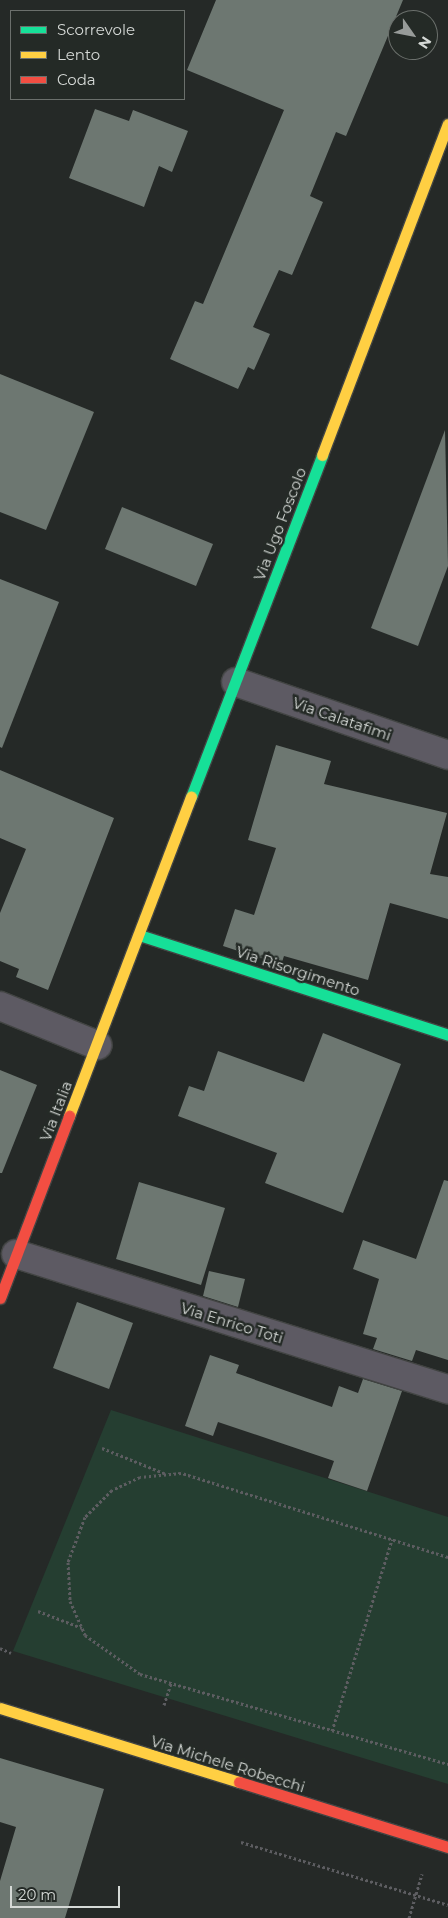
<!DOCTYPE html>
<html>
<head>
<meta charset="utf-8">
<style>
  body { margin:0 }
  #map { position:relative; width:448px; height:1918px; overflow:hidden; background:#252927; font-family:Montserrat,sans-serif }
  div>[style] { position:absolute }
  .green>* { inset:0; background:#253e31 }
  .building>* { inset:0; background:#6d7771 }
  .path>* { height:3px; margin-top:-1.5px; transform-origin:0; background:repeating-linear-gradient(90deg,#5d5d61 0 2.5px,transparent 0 5px) }
  .roads { filter:drop-shadow(1px 0 #424443) drop-shadow(-1px 0 #424443) drop-shadow(0 1px #424443) drop-shadow(0 -1px #424443) }
  .street>* { height:28px; margin:-14px; padding:0 14px; transform-origin:14px; border-radius:14px; background:#5d5a63 }
  .fast>* { height:11px; margin:-5.5px; padding:0 5.5px; transform-origin:5.5px; border-radius:5.5px; background:#16e098 }
  .slow>* { height:11px; margin:-5.5px; padding:0 5.5px; transform-origin:5.5px; border-radius:5.5px; background:#ffcf43 }
  .jam>* { height:11px; margin:-5.5px; padding:0 5.5px; transform-origin:5.5px; border-radius:5.5px; background:#f24e42 }
  span { translate:-50% -50%; white-space:nowrap; text-align:center; line-height:1.15; -webkit-text-stroke:5px #242a26; paint-order:stroke }
  .street-label { font-size:15px; color:#d5d9d6 }
  .legend { position:absolute; left:10px; top:10px; width:175px; height:90px; box-sizing:border-box; background:#242a26; border:1px solid #6b706c; margin:0; padding:6px 9px; list-style:none; font-size:15px; color:#d5d9d6 }
  .legend li { display:flex; align-items:center; gap:10px; height:25px }
  .legend b { width:25px; border:1px solid #6b706c }
  .north { position:absolute; left:388px; top:10px; width:50px; height:50px; box-sizing:border-box; background:#242a26; border:1px solid #6b706c; border-radius:50%; rotate:123deg; font-size:14px; font-weight:700; line-height:20px; text-align:center; color:#d5d9d6 }
  .north::after { content:''; display:block; margin:auto; width:18px; height:22px; background:#979b99; clip-path:polygon(50% 0,100% 100%,50% 72%,0 100%) }
  .scale { position:absolute; left:10px; top:1886px; width:110px; height:22px; box-sizing:border-box; border:2px solid #d5d9d6; border-top:0; padding-left:6px; font-size:15px; line-height:18px; white-space:nowrap; color:#d5d9d6; -webkit-text-stroke:4px #242a26; paint-order:stroke }
</style>
</head>
<body>
<div id="map">
  <div class="green">
    <div style="clip-path:polygon(111px 1410px,448px 1517px,448px 1784px,13px 1651px)"></div>
  </div>
  <div class="building">
    <div style="clip-path:polygon(216px 0,403px 0,346px 136px,336px 132px,310px 196px,323px 202px,292px 275px,279px 270px,253px 327px,270px 334px,254px 370px,248px 367px,238px 389px,170px 359px,195px 301px,203px 304px,284px 110px,187px 70px)"></div>
    <div style="clip-path:polygon(95px 109px,129px 121px,133px 110px,188px 131px,172px 172px,159px 166px,144px 207px,69px 178px)"></div>
    <div style="clip-path:polygon(0 374px,94px 412px,46px 530px,0 512px)"></div>
    <div style="clip-path:polygon(445px 430px,448px 566px,418px 646px,371px 628px)"></div>
    <div style="clip-path:polygon(122px 507px,213px 544px,196px 586px,105px 549px)"></div>
    <div style="clip-path:polygon(0 579px,59px 602px,2px 748px,0 747px)"></div>
    <div style="clip-path:polygon(276px 745px,331px 761px,324px 784px,447px 813px,430px 874px,448px 877px,448px 919px,390px 903px,368px 980px,284px 956px,281px 965px,223px 946px,235px 909px,254px 915px,276px 848px,248px 840px)"></div>
    <div style="clip-path:polygon(0 770px,114px 818px,48px 990px,16px 977px,19px 969px,0 961px,0 913px,26px 849px,0 838px)"></div>
    <div style="clip-path:polygon(323px 1033px,401px 1064px,343px 1213px,265px 1183px,277px 1153px,178px 1116px,189px 1086px,204px 1091px,218px 1051px,304px 1082px)"></div>
    <div style="clip-path:polygon(0 1070px,37px 1085px,2px 1173px,0 1173px)"></div>
    <div style="clip-path:polygon(444px 1180px,448px 1181px,448px 1360px,416px 1350px,412px 1361px,373px 1349px,377px 1338px,363px 1334px,379px 1279px,353px 1269px,363px 1240px,416px 1259px)"></div>
    <div style="clip-path:polygon(139px 1182px,225px 1208px,201px 1285px,116px 1259px)"></div>
    <div style="clip-path:polygon(209px 1271px,245px 1279px,238px 1307px,203px 1296px)"></div>
    <div style="clip-path:polygon(77px 1302px,133px 1323px,109px 1389px,53px 1368px)"></div>
    <div style="clip-path:polygon(210px 1355px,239px 1365px,236px 1373px,332px 1407px,339px 1386px,358px 1393px,363px 1379px,402px 1391px,367px 1491px,328px 1478px,334px 1461px,218px 1422px,213px 1436px,185px 1426px)"></div>
    <div style="clip-path:polygon(0 1758px,104px 1789px,65px 1918px,0 1918px,0 1881px,16px 1827px,0 1822px)"></div>
  </div>
  <div class="path">
    <div style="left:102px;top:1448px;width:69px;rotate:22.1deg"></div>
    <div style="left:448px;top:1557px;width:280px;rotate:-162.5deg"></div>
    <div style="left:181px;top:1473px;width:41px;rotate:174.4deg"></div>
    <div style="left:140px;top:1477px;width:31px;rotate:155deg"></div>
    <div style="left:112px;top:1490px;width:38px;rotate:135deg"></div>
    <div style="left:85px;top:1517px;width:48px;rotate:110.7deg"></div>
    <div style="left:68px;top:1562px;width:39px;rotate:87deg"></div>
    <div style="left:70px;top:1601px;width:37px;rotate:66deg"></div>
    <div style="left:85px;top:1635px;width:67px;rotate:35.3deg"></div>
    <div style="left:140px;top:1674px;width:321px;rotate:16.3deg"></div>
    <div style="left:38px;top:1611px;width:47px;rotate:21.1deg"></div>
    <div style="left:0;top:1648px;width:12px;rotate:24deg"></div>
    <div style="left:164px;top:1705px;width:23px;rotate:-72deg"></div>
    <div style="left:332px;top:1731px;width:201px;rotate:-72.6deg"></div>
    <div style="left:241px;top:1842px;width:216px;rotate:16.9deg"></div>
    <div style="left:409px;top:1918px;width:46px;rotate:-73.5deg"></div>
  </div>
  <div class="roads">
    <div class="street">
      <div style="left:236px;top:682px;width:224px;rotate:19deg"></div>
      <div style="left:0;top:1006px;width:105px;rotate:21.9deg"></div>
      <div style="left:16px;top:1254px;width:453px;rotate:17.4deg"></div>
    </div>
    <div class="fast">
      <div style="left:191px;top:797px;width:366px;rotate:-69deg"></div>
      <div style="left:139px;top:935px;width:325px;rotate:17.9deg"></div>
    </div>
    <div class="slow">
      <div style="left:322px;top:455px;width:354px;rotate:-69.2deg"></div>
      <div style="left:69px;top:1116px;width:342px;rotate:-69.1deg"></div>
      <div style="left:0;top:1708px;width:250px;rotate:17.2deg"></div>
    </div>
    <div class="jam">
      <div style="left:0;top:1298px;width:195px;rotate:-69.2deg"></div>
      <div style="left:239px;top:1782px;width:219px;rotate:17.3deg"></div>
    </div>
  </div>
  <div class="street-label">
    <span style="left:280px;top:524px;rotate:-69deg">Via Ugo Foscolo</span>
    <span style="left:342px;top:719px;rotate:19deg">Via Calatafimi</span>
    <span style="left:298px;top:971px;rotate:18deg">Via Risorgimento</span>
    <span style="left:56px;top:1111px;rotate:-69deg">Via Italia</span>
    <span style="left:232px;top:1323px;rotate:17deg">Via Enrico Toti</span>
    <span style="left:228px;top:1764px;rotate:17deg">Via Michele Robecchi</span>
  </div>
  <ul class="legend">
  <li><b style="height:6px;background:#16e098"></b>Scorrevole</li>
  <li><b style="height:6px;background:#ffcf43"></b>Lento</li>
  <li><b style="height:6px;background:#f24e42"></b>Coda</li>
  </ul>
  <div class="north">N</div>
  <div class="scale">20 m</div>
</div>
</body>
</html>
